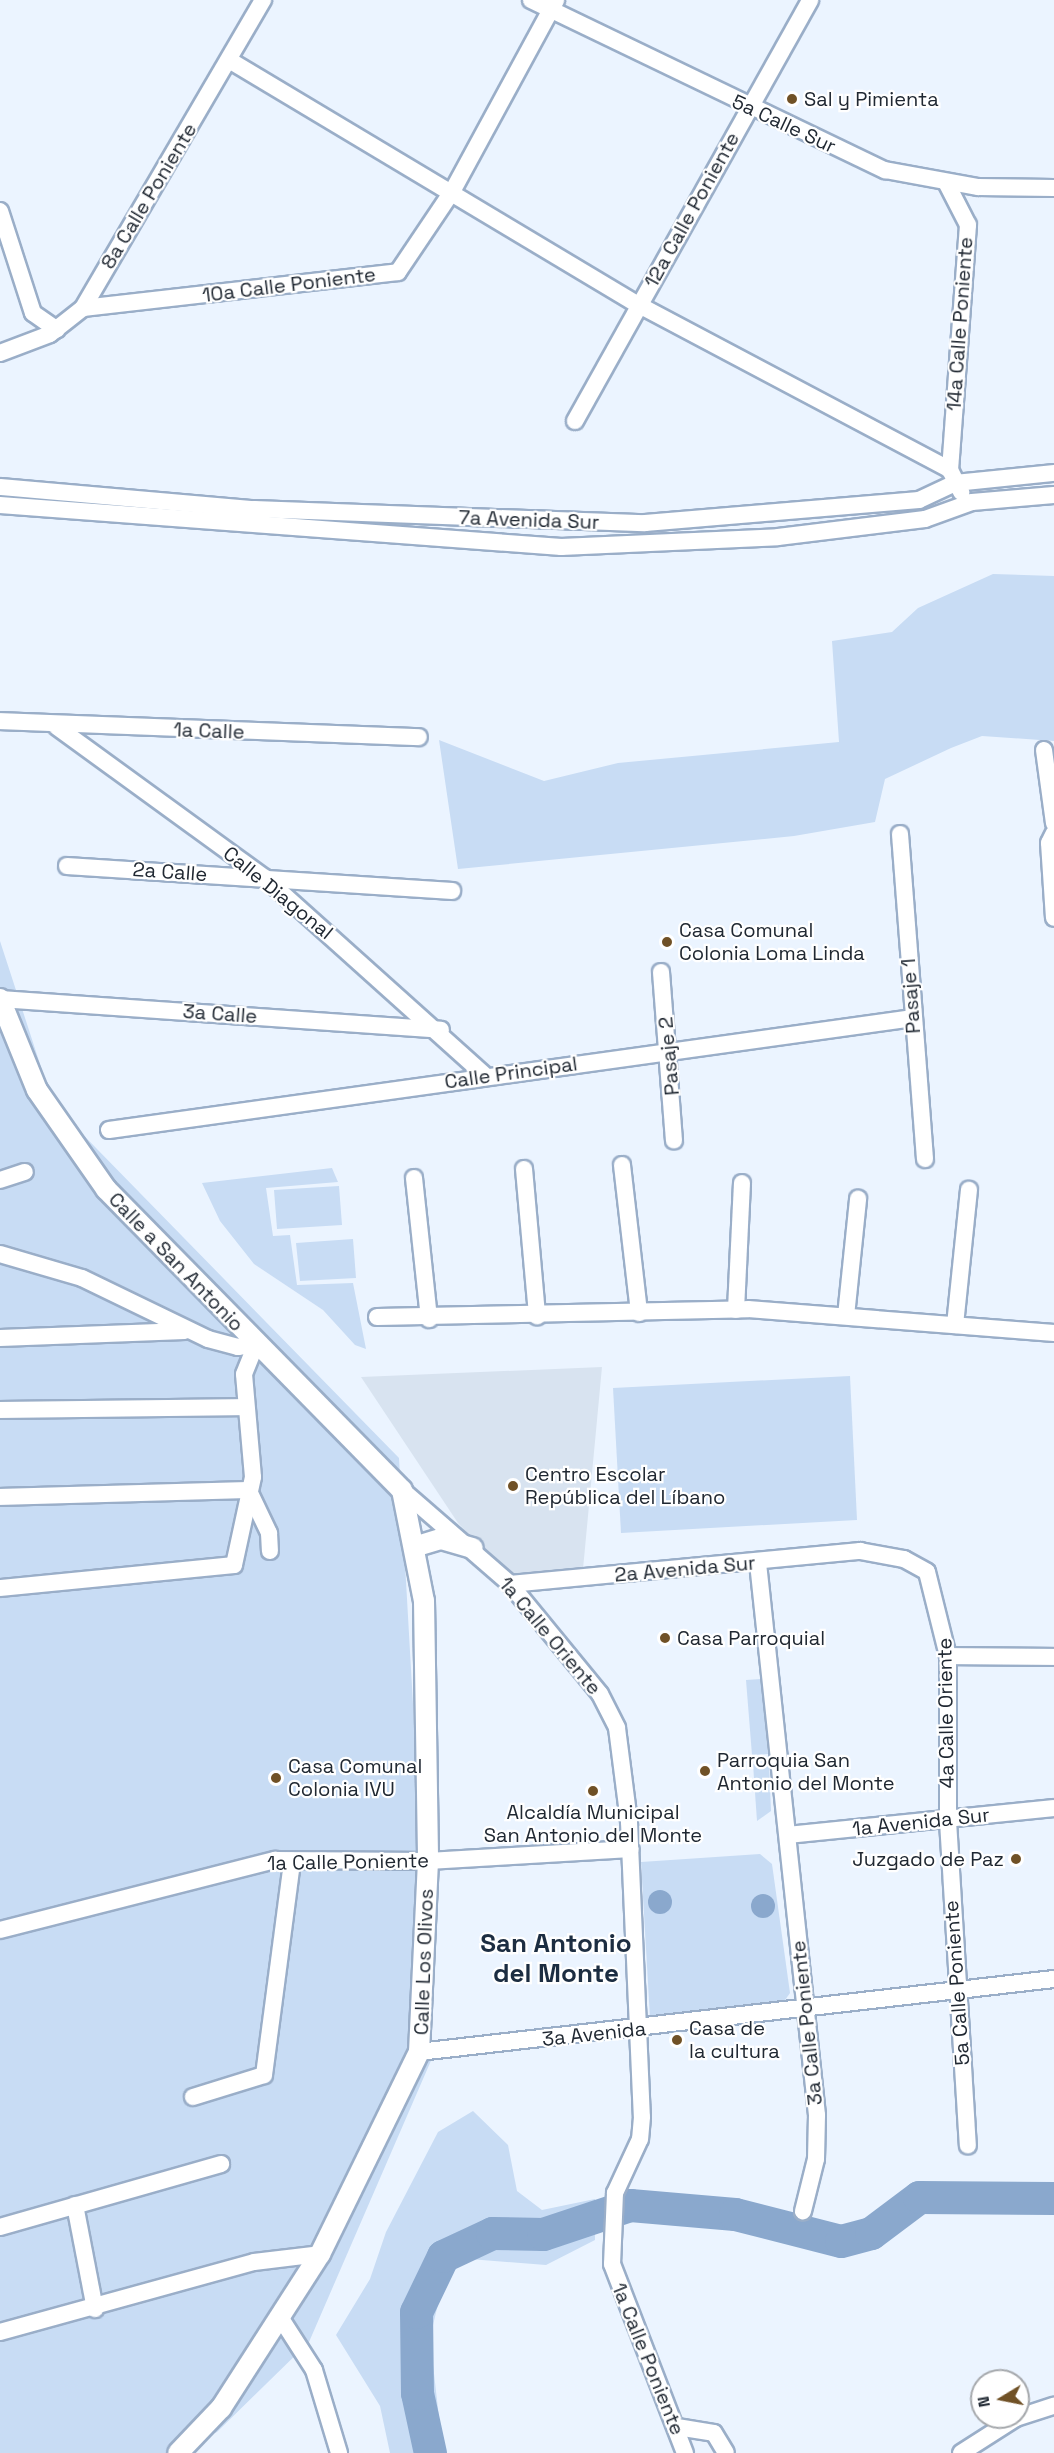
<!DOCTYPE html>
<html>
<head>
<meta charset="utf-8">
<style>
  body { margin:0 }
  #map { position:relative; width:1054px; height:2453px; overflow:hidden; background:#ebf4ff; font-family:"Space Grotesk",sans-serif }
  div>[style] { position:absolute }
  .built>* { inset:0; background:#d8e3f0 }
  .green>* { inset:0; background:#c8dcf4 }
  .water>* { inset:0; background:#8aa8cd }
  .round { border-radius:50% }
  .river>* { height:33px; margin:-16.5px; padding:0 16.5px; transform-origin:16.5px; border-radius:16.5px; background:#8aa8cd }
  .roads { filter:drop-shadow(2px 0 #9aaec8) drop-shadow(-2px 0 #9aaec8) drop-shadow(0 2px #9aaec8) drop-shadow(0 -2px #9aaec8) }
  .minor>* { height:16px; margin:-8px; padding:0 8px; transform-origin:8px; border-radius:8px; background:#fff }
  .tertiary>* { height:20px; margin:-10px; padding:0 10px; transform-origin:10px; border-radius:10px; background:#fff }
  .dots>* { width:16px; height:16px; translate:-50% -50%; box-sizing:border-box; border:3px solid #fff; border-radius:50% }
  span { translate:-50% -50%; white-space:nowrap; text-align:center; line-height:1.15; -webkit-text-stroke:4.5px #fff; paint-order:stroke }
  .poi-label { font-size:20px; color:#202832 }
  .left { translate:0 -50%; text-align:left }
  .right { translate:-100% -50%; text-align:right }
  .street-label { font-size:20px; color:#202832 }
  .district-label { font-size:26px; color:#1c2d41; font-weight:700 }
  .north { position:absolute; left:970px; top:2369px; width:60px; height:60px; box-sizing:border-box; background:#fff; border:2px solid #a6a9ad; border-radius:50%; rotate:260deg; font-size:16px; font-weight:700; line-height:24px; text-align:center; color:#202832 }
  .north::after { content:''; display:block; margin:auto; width:21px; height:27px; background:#705126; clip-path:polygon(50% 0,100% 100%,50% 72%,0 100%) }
</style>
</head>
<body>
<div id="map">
  <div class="built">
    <div style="clip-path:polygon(602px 1367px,583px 1569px,509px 1577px,458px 1523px,361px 1377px)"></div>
  </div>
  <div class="green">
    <div style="clip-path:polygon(993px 574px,1054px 576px,1054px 741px,982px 736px,951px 748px,885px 779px,875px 822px,794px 836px,458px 869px,439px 740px,544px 781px,618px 763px,839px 742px,832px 641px,892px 632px,918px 608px)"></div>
    <div style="clip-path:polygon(0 941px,53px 1104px,399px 1458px,433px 2056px,309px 2342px,217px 2432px,172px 2453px,0 2453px)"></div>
    <div style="clip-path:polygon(332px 1168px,338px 1182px,266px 1188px,273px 1236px,290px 1235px,297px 1285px,353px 1283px,366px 1349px,355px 1345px,323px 1310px,254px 1264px,220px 1221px,202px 1183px)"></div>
    <div style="clip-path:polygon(339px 1186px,342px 1225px,277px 1229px,274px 1190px)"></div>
    <div style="clip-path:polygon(353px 1239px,356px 1278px,300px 1281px,296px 1243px)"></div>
    <div style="clip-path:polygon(850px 1376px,857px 1520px,621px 1533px,613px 1388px)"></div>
    <div style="clip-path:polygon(761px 1679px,768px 1754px,752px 1755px,746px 1680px)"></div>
    <div style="clip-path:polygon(769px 1763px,771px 1811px,757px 1821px,753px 1764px)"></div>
    <div style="clip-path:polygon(760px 1854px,772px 1864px,790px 1993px,783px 2003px,650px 2018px,641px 1862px)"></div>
    <div style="clip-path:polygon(473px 2111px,508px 2145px,517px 2191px,542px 2210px,595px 2199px,595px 2240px,546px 2265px,457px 2258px,442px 2287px,430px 2338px,443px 2453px,390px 2453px,380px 2406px,336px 2335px,370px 2279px,386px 2232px,438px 2132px)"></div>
  </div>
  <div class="water">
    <div class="round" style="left:648px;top:1890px;width:24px;height:24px"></div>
    <div class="round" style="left:751px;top:1894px;width:24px;height:24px"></div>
  </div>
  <div class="river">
    <div style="left:430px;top:2453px;width:61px;rotate:-102.2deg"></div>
    <div style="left:417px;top:2393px;width:81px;rotate:-90.7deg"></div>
    <div style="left:416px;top:2312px;width:62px;rotate:-64.3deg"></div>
    <div style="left:443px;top:2256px;width:54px;rotate:-25.1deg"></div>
    <div style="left:492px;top:2233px;width:51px;rotate:1.1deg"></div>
    <div style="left:543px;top:2234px;width:92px;rotate:-18.4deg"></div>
    <div style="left:630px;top:2205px;width:105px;rotate:4.9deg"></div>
    <div style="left:735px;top:2214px;width:109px;rotate:14.3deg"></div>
    <div style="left:841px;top:2241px;width:31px;rotate:-15deg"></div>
    <div style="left:871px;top:2233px;width:60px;rotate:-36.9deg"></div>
    <div style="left:919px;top:2197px;width:135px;rotate:0.4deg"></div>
  </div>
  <div class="roads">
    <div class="minor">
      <div style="left:531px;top:0;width:393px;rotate:25.7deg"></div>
      <div style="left:885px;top:170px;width:95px;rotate:10.4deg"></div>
      <div style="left:978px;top:187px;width:76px;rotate:0.8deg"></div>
      <div style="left:229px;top:60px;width:478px;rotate:30.9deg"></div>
      <div style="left:639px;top:305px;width:352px;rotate:27.9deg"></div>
      <div style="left:950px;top:470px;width:25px;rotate:63deg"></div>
      <div style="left:947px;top:184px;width:46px;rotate:62.9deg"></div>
      <div style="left:968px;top:225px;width:246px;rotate:94.2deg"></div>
      <div style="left:0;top:211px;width:107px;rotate:72.1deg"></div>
      <div style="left:33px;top:313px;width:29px;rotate:35deg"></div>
      <div style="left:83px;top:308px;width:317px;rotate:-6.5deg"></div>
      <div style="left:398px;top:272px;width:99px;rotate:-56.1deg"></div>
      <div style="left:453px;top:190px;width:216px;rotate:-61.5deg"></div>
      <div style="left:0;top:353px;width:53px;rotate:-20.8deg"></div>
      <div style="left:50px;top:334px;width:42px;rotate:-38.2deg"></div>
      <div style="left:83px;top:308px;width:357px;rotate:-59.7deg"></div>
      <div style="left:575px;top:421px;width:482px;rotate:-60.8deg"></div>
      <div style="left:0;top:487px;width:255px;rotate:5deg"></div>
      <div style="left:254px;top:509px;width:391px;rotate:2.1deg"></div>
      <div style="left:645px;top:523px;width:275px;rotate:-4.8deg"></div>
      <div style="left:919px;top:500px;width:40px;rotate:-25deg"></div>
      <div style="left:955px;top:483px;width:100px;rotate:-5.8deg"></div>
      <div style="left:0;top:505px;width:563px;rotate:4.28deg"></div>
      <div style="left:561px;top:547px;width:217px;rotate:-2.6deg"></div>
      <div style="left:778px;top:537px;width:148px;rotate:-7deg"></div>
      <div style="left:925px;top:519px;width:50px;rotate:-19.9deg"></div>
      <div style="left:972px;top:502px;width:82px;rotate:-4.9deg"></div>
      <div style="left:0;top:721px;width:419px;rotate:2.2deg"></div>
      <div style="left:57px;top:727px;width:257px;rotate:36deg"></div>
      <div style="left:265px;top:878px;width:297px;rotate:41.9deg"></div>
      <div style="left:1044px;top:750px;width:74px;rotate:82.2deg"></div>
      <div style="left:1054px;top:833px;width:11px;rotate:117deg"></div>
      <div style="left:1049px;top:843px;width:75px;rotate:86.2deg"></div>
      <div style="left:900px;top:834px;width:326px;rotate:85.6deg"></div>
      <div style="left:67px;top:866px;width:386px;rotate:3.7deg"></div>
      <div style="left:661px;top:972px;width:169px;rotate:85.6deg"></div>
      <div style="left:0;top:999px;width:442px;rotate:4deg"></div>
      <div style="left:109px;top:1130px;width:812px;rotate:-7.93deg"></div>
      <div style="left:622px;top:1165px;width:149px;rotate:83.4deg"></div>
      <div style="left:524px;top:1169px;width:148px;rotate:84.9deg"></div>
      <div style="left:414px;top:1178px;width:142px;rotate:83.9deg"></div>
      <div style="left:0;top:1180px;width:26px;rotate:-18deg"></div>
      <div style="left:0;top:1254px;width:85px;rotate:16.3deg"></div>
      <div style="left:82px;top:1278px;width:140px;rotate:25.8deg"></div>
      <div style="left:208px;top:1339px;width:31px;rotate:15deg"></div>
      <div style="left:238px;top:1347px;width:18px;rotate:-9deg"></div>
      <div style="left:736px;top:1310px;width:127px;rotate:-87.3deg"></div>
      <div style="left:846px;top:1316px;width:118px;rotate:-84.1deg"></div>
      <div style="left:377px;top:1317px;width:371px;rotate:-1.2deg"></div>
      <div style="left:748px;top:1309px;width:307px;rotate:4.5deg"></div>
      <div style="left:955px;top:1325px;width:136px;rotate:-84.1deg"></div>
      <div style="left:0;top:1338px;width:185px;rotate:-2.2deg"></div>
      <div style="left:0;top:1410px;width:245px;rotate:-0.7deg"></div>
      <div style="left:402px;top:1490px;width:143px;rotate:41deg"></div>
      <div style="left:510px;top:1584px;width:142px;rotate:50.7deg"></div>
      <div style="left:600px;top:1694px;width:38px;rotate:63deg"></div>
      <div style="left:617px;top:1728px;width:95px;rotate:82.7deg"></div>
      <div style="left:629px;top:1822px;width:295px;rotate:87.5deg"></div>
      <div style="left:642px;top:2117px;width:22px;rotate:95deg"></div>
      <div style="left:640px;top:2139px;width:60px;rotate:114.8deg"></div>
      <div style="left:615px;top:2193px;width:71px;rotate:92.4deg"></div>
      <div style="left:612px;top:2264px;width:203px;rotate:68.9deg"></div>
      <div style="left:249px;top:1491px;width:47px;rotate:64.5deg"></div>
      <div style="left:269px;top:1533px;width:18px;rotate:87deg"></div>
      <div style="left:0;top:1497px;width:249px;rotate:-1.6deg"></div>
      <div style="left:758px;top:1563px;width:555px;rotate:83.9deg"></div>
      <div style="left:817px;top:2115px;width:44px;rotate:91.3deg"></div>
      <div style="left:816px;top:2159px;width:54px;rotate:104deg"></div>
      <div style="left:510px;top:1584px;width:352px;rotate:-5.4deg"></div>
      <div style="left:860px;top:1551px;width:45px;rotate:10.3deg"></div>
      <div style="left:904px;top:1559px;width:26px;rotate:29deg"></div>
      <div style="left:927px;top:1572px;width:87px;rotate:76deg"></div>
      <div style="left:948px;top:1656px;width:165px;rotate:90deg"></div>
      <div style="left:948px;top:1821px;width:325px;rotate:86.5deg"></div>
      <div style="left:0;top:1588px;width:235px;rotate:-5.6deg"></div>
      <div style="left:234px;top:1565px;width:90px;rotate:-77.8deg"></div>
      <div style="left:253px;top:1477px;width:103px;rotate:-95deg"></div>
      <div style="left:244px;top:1374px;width:32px;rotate:-68deg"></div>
      <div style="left:948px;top:1656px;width:106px;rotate:0.5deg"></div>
      <div style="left:788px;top:1835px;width:267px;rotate:-5.8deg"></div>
      <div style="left:0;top:1930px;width:284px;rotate:-14.3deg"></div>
      <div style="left:275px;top:1860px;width:153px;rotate:0.4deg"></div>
      <div style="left:428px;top:1861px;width:203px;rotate:-3.4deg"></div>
      <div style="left:419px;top:2052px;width:639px;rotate:-6.56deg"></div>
      <div style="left:193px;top:2097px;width:74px;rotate:-17.2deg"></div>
      <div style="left:264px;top:2075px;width:216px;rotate:-82.5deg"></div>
      <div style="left:75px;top:2205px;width:106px;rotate:79.1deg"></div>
      <div style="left:0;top:2227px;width:230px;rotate:-15.9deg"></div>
      <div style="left:280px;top:2317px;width:63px;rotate:57.3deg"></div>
      <div style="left:314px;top:2370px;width:87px;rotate:73.2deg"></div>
      <div style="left:0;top:2332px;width:263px;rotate:-15.4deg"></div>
      <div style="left:254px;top:2262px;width:66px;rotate:-6.9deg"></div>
      <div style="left:677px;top:2427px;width:37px;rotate:9deg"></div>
      <div style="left:714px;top:2433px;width:23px;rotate:59deg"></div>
      <div style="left:961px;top:2453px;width:65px;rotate:-32.5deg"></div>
      <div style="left:1016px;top:2418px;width:40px;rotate:-18deg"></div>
    </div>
    <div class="tertiary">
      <div style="left:0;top:999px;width:98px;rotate:67.9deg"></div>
      <div style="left:37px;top:1090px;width:121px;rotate:55.1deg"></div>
      <div style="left:106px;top:1189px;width:422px;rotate:45.5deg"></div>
      <div style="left:402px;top:1490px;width:113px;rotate:78.8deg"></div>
      <div style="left:424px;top:1601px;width:260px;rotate:89.1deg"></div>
      <div style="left:428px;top:1861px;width:191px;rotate:92.7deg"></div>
      <div style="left:419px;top:2052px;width:225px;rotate:116.1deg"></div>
      <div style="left:320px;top:2254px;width:183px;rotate:122.7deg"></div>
      <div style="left:221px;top:2408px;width:62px;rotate:133.7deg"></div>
      <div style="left:414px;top:1547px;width:28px;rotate:-17deg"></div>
      <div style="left:441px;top:1539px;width:33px;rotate:16deg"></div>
    </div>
  </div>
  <div class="dots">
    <div style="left:792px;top:99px;background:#705126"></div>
    <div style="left:667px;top:942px;background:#705126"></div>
    <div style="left:513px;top:1486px;background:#705126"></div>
    <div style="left:665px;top:1638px;background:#705126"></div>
    <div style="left:705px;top:1771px;background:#705126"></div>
    <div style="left:276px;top:1778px;background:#705126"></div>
    <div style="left:593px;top:1791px;background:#705126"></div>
    <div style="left:1016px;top:1859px;background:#705126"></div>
    <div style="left:677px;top:2040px;background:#705126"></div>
  </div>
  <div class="poi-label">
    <span class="left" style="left:804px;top:99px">Sal y Pimienta</span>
    <span class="left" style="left:679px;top:942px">Casa Comunal<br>Colonia Loma Linda</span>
    <span class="left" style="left:525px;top:1486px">Centro Escolar<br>República del Líbano</span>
    <span class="left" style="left:677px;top:1638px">Casa Parroquial</span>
    <span class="left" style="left:717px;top:1772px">Parroquia San<br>Antonio del Monte</span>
    <span class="left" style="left:288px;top:1778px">Casa Comunal<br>Colonia IVU</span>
    <span style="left:593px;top:1824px">Alcaldía Municipal<br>San Antonio del Monte</span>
    <span class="right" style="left:1004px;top:1859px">Juzgado de Paz</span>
    <span class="left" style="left:689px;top:2040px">Casa de<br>la cultura</span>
  </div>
  <div class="street-label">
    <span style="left:784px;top:124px;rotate:25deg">5a Calle Sur</span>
    <span style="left:149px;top:196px;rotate:-59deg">8a Calle Poniente</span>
    <span style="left:692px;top:210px;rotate:-61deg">12a Calle Poniente</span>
    <span style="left:289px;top:285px;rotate:-7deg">10a Calle Poniente</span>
    <span style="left:960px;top:324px;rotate:-86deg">14a Calle Poniente</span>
    <span style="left:529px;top:520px;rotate:2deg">7a Avenida Sur</span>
    <span style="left:209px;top:731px;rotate:2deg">1a Calle</span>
    <span style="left:170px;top:872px;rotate:4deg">2a Calle</span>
    <span style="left:278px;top:893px;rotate:39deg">Calle Diagonal</span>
    <span style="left:911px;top:996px;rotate:-94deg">Pasaje 1</span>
    <span style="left:220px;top:1014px;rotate:4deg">3a Calle</span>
    <span style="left:669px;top:1056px;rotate:-95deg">Pasaje 2</span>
    <span style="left:511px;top:1073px;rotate:-8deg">Calle Principal</span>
    <span style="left:176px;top:1262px;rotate:46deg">Calle a San Antonio</span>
    <span style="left:685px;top:1569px;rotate:-5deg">2a Avenida Sur</span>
    <span style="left:550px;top:1636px;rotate:50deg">1a Calle Oriente</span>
    <span style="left:946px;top:1713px;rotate:-91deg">4a Calle Oriente</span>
    <span style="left:921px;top:1822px;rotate:-6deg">1a Avenida Sur</span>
    <span style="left:348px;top:1862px;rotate:-1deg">1a Calle Poniente</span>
    <span style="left:424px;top:1962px;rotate:-88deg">Calle Los Olivos</span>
    <span style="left:957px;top:1983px;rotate:-94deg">5a Calle Poniente</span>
    <span style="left:807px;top:2023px;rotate:-96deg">3a Calle Poniente</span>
    <span style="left:594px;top:2034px;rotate:-6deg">3a Avenida</span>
    <span style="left:648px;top:2359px;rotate:68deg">1a Calle Poniente</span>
  </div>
  <div class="district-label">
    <span style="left:556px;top:1959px">San Antonio<br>del Monte</span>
  </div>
  <div class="north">N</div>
</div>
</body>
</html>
